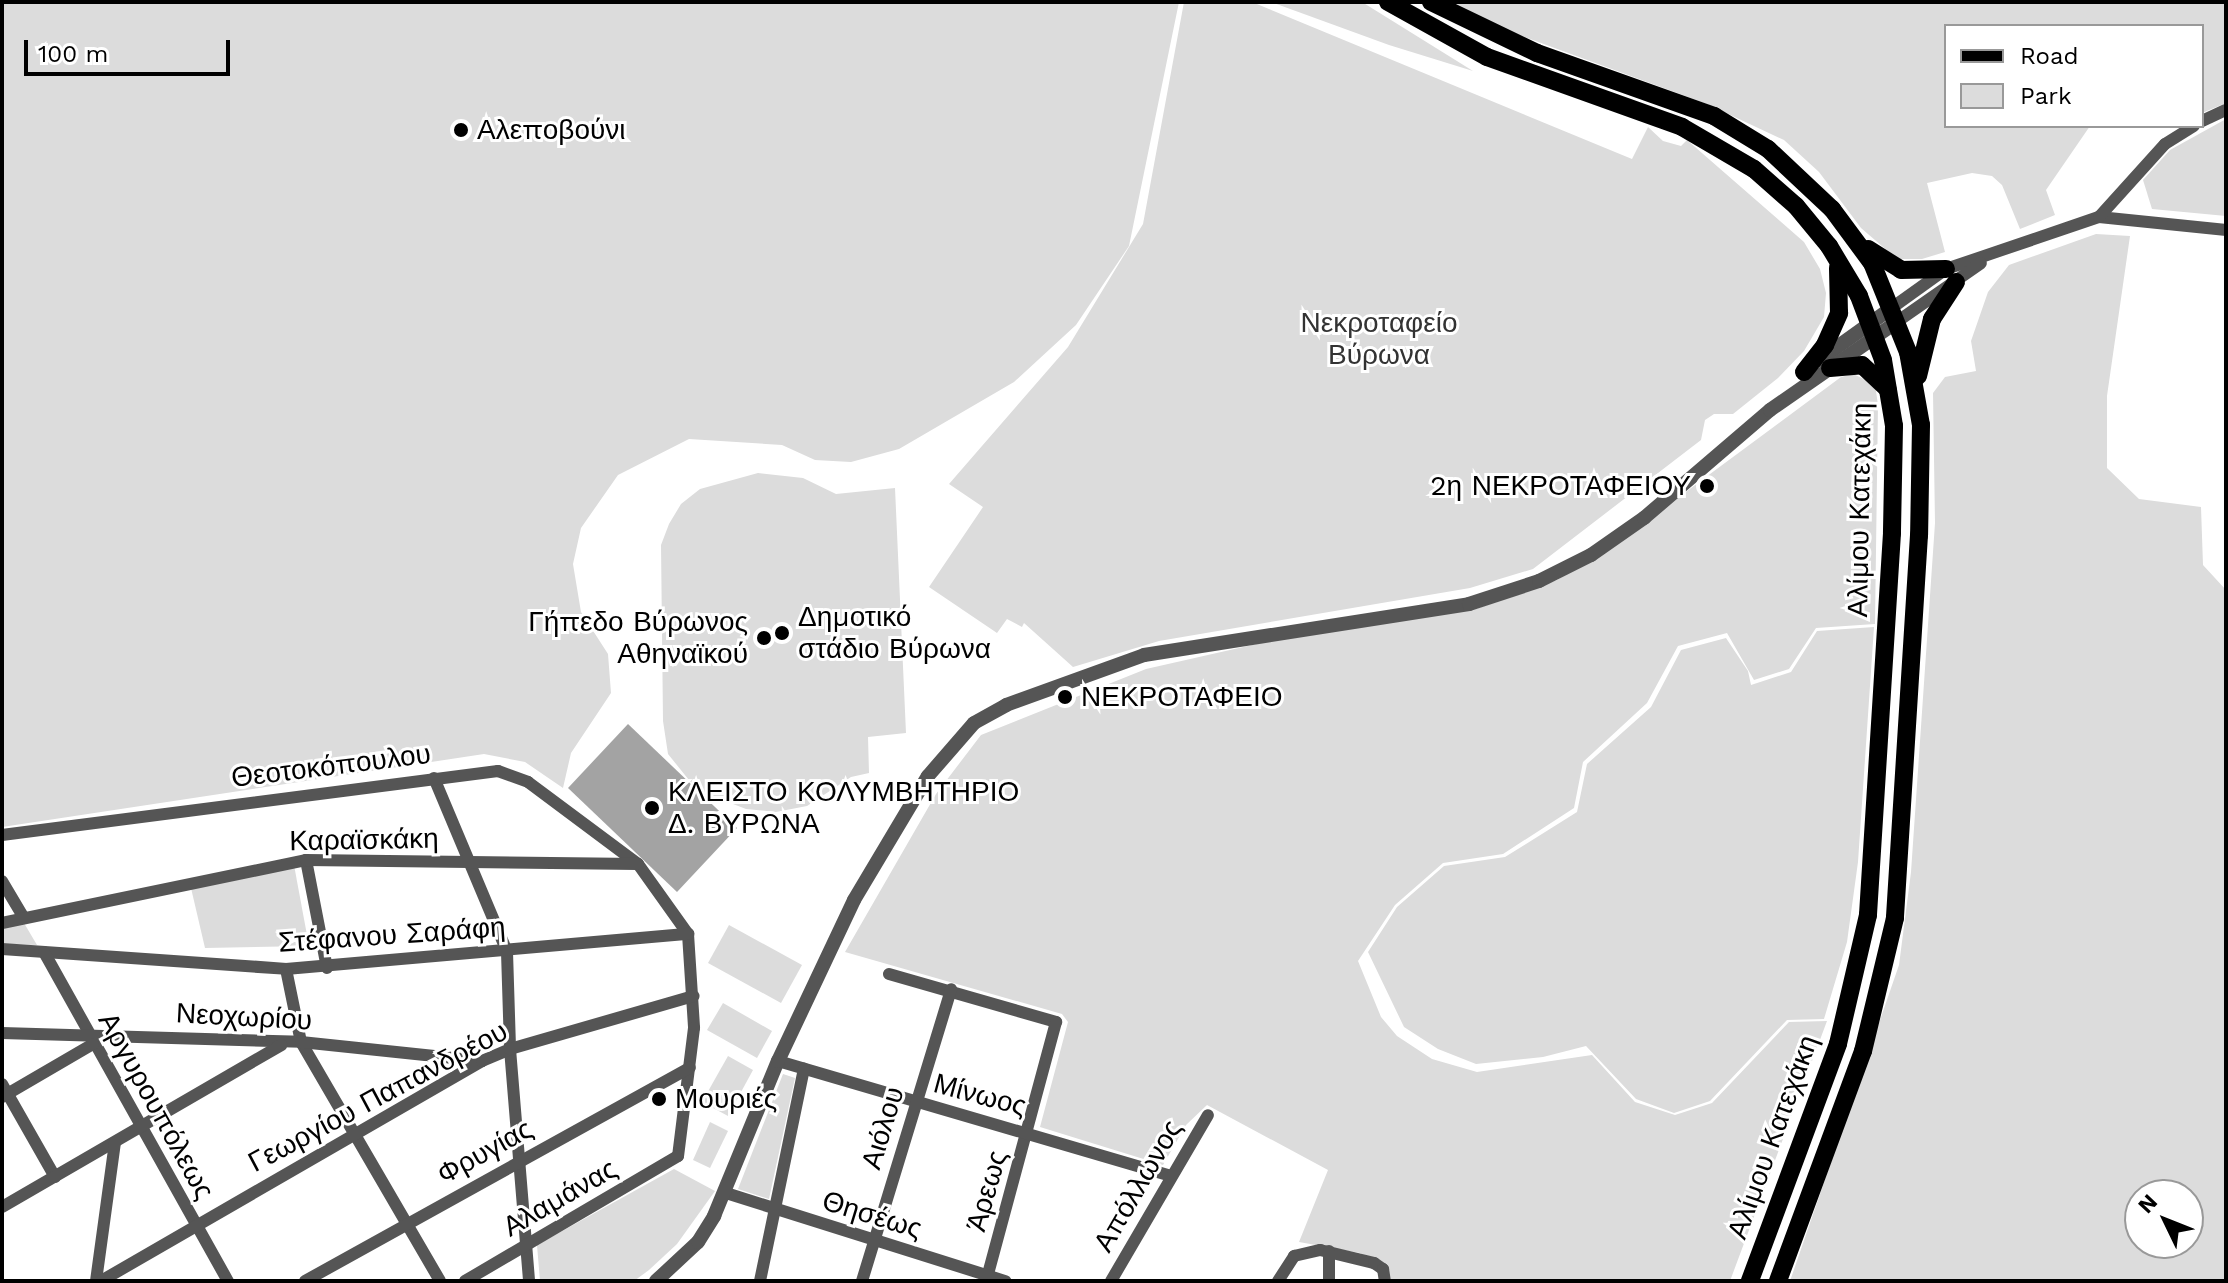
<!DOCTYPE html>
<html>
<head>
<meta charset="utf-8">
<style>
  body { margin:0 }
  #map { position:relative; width:2228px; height:1283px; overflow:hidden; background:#fff; font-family:"Work Sans",sans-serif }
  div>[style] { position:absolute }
  .green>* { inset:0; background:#dcdcdc }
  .water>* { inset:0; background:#a3a3a3 }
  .minor>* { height:12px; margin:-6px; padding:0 6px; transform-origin:6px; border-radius:6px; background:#555 }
  .tertiary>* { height:14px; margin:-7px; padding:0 7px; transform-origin:7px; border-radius:7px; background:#555 }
  .primary>* { height:18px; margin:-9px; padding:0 9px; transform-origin:9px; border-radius:9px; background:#000 }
  .dots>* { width:22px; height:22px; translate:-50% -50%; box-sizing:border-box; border:4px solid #fff; border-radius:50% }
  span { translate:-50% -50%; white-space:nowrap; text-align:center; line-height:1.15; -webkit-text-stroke:6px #fff; paint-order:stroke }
  .poi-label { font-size:28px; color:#000 }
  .left { translate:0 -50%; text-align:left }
  .right { translate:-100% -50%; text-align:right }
  .park-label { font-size:28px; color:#333 }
  .street-label { font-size:28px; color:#000 }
  .frame { position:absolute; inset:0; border:4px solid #000; pointer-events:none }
  .legend { position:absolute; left:1944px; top:24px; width:260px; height:104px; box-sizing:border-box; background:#fff; border:2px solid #999; margin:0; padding:10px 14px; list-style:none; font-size:24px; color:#000 }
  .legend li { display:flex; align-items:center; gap:16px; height:40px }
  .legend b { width:40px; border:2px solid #999 }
  .north { position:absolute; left:2124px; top:1179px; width:80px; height:80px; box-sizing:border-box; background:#fff; border:2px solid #999; border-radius:50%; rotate:313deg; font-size:22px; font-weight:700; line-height:32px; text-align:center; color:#000 }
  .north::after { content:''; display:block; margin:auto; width:28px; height:36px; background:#000; clip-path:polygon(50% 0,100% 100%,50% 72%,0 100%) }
  .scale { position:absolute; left:24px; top:40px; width:206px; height:36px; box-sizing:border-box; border:4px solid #000; border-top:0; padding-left:10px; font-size:24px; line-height:28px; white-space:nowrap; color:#000; -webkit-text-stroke:6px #fff; paint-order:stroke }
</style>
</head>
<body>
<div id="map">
  <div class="green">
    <div style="clip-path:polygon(2px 2px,1179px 2px,1129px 246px,1076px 325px,1014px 382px,899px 449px,851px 462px,815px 460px,782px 445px,689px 439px,618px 475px,581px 528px,573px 564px,581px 612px,608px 654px,611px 693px,571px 753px,563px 788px,525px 762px,484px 754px,2px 827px)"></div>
    <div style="clip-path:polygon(1184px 2px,1252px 2px,1632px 159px,1648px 127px,1663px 141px,1681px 146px,1687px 140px,1804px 242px,1820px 269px,1826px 293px,1824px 317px,1804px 351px,1778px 378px,1733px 414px,1714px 414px,1705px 420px,1701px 440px,1533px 569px,1470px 588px,1159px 641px,1073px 667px,1024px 623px,1022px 627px,1007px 619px,997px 633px,929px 587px,983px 507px,949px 484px,1068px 347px,1143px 224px)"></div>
    <div style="clip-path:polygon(1271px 2px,1362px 2px,1473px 71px,1389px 45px)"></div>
    <div style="clip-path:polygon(1453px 2px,2226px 2px,2226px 103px,2202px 113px,2202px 26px,1946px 26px,1946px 126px,2090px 126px,2046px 190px,2055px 215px,2020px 229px,2002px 185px,1992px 176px,1972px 173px,1927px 183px,1945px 252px,1922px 259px,1897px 259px,1861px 228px,1819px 172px,1784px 140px,1707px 104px,1508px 31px)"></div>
    <div style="clip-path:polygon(2226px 119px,2226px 216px,2152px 209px,2143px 180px,2170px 150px)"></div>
    <div style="clip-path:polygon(evenodd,2096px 234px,2130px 236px,2107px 396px,2107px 468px,2139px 499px,2201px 507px,2203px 565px,2226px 590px,2226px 1281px,1790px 1281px,1899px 965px,1911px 872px,1935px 523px,1933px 393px,1945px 377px,1976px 371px,1971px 341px,1988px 292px,2009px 265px,2096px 234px,2140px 1195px,2188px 1195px,2188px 1243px,2140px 1243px,2140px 1195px)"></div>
    <div style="clip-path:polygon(1853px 374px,1875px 384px,1878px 405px,1875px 624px,1816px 628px,1789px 669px,1754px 680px,1727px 633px,1678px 646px,1647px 703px,1583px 762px,1574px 808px,1503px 854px,1443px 863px,1395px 905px,1358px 961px,1381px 1017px,1397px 1036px,1432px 1059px,1477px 1072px,1592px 1055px,1635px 1102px,1675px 1115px,1712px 1103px,1789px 1022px,1827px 1021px,1730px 1281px,1390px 1281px,1385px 1266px,1360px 1253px,1299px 1242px,1328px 1170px,1207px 1105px,1186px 1125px,1163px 1165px,1040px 1127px,1068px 1022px,1062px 1014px,845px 952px,936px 794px,981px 735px,1146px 669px,1287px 637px,1476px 609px,1557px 580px,1633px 531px,1841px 377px)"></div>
    <div style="clip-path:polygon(758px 473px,803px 478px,836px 494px,895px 488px,906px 733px,868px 737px,869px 773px,851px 777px,807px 806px,776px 812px,746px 809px,697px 790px,668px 754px,663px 721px,661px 545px,669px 524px,681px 504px,700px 489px)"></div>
    <div style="clip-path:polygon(1874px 627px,1858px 862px,1847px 942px,1824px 1019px,1787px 1020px,1710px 1101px,1674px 1113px,1636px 1099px,1586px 1046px,1543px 1057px,1476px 1064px,1438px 1049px,1404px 1027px,1368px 952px,1397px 907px,1444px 866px,1505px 857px,1577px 812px,1587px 764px,1651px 707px,1681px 650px,1726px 638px,1748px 671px,1751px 685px,1791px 672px,1817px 631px)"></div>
    <div style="clip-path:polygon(294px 865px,309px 946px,205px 948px,191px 888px)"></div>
    <div style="clip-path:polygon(24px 923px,37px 945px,2px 944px,2px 928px)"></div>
    <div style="clip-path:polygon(729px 925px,802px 965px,781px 1003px,708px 963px)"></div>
    <div style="clip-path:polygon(723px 1003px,772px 1031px,757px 1058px,707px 1030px)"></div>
    <div style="clip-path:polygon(728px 1056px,753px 1070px,728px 1116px,702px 1102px)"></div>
    <div style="clip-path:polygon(783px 1074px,795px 1078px,769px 1199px,738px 1189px)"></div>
    <div style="clip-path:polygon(710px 1122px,728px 1131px,710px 1168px,693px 1160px)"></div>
    <div style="clip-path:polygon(674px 1169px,715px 1191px,677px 1244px,649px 1270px,634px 1281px,540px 1281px,537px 1245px)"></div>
  </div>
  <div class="water">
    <div style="clip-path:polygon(628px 724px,737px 828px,677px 892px,568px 788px)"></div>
  </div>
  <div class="minor">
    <div style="left:2202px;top:121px;width:26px;rotate:-25deg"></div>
    <div style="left:2099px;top:217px;width:128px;rotate:5.8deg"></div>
    <div style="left:1893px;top:307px;width:65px;rotate:-35.6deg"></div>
    <div style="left:1946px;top:269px;width:162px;rotate:-18.8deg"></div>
    <div style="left:2099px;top:217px;width:98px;rotate:-47.9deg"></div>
    <div style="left:2165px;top:144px;width:34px;rotate:-32deg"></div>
    <div style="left:1898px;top:321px;width:101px;rotate:-34.9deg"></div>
    <div style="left:434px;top:778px;width:189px;rotate:67.2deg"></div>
    <div style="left:507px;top:952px;width:97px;rotate:88.2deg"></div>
    <div style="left:510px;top:1049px;width:233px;rotate:85.3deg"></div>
    <div style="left:2px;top:835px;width:500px;rotate:-7.35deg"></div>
    <div style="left:498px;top:771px;width:32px;rotate:20deg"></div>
    <div style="left:528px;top:782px;width:137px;rotate:36.7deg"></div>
    <div style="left:638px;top:864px;width:86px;rotate:54.5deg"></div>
    <div style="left:688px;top:934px;width:94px;rotate:86.3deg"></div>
    <div style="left:694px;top:1028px;width:129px;rotate:97.1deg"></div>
    <div style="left:678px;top:1156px;width:247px;rotate:149.6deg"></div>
    <div style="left:306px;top:860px;width:110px;rotate:79deg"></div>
    <div style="left:2px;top:881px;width:43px;rotate:59.3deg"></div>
    <div style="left:2px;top:923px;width:310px;rotate:-11.7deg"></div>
    <div style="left:306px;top:860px;width:332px;rotate:0.7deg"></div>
    <div style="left:2px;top:949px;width:285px;rotate:4deg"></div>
    <div style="left:286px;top:969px;width:404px;rotate:-5deg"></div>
    <div style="left:44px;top:952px;width:377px;rotate:60.8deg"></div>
    <div style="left:286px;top:969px;width:75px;rotate:78.4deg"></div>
    <div style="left:301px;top:1042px;width:276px;rotate:59.8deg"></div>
    <div style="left:889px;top:974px;width:174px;rotate:16deg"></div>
    <div style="left:1056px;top:1022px;width:268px;rotate:105.1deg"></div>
    <div style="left:2px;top:1033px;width:299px;rotate:1.7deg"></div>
    <div style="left:301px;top:1042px;width:182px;rotate:6deg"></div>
    <div style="left:778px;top:1061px;width:407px;rotate:16.3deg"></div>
    <div style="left:2px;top:1084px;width:107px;rotate:60.3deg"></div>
    <div style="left:2px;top:1097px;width:105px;rotate:-30.2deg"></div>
    <div style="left:726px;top:1193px;width:293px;rotate:17.5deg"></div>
    <div style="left:2px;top:1207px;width:323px;rotate:-30.1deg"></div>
    <div style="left:96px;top:1281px;width:139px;rotate:-82.2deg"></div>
    <div style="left:101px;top:1281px;width:440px;rotate:-30deg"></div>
    <div style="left:482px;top:1061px;width:30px;rotate:-23deg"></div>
    <div style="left:510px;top:1049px;width:191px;rotate:-16.1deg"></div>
    <div style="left:305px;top:1281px;width:440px;rotate:-29deg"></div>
    <div style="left:760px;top:1281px;width:217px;rotate:-78.3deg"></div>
    <div style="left:862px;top:1281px;width:305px;rotate:-73deg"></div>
    <div style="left:1111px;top:1281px;width:192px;rotate:-59.7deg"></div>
    <div style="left:1278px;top:1281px;width:30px;rotate:-57deg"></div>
    <div style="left:1294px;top:1256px;width:27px;rotate:-13deg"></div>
    <div style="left:1320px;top:1250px;width:56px;rotate:13.5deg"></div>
    <div style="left:1374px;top:1263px;width:11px;rotate:34deg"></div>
    <div style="left:1383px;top:1269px;width:12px;rotate:81deg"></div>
    <div style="left:1329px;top:1281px;width:30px;rotate:-90deg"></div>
  </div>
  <div class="tertiary">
    <div style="left:1819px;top:360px;width:91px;rotate:-35.6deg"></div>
    <div style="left:656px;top:1281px;width:57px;rotate:-42.9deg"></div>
    <div style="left:698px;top:1242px;width:31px;rotate:-58deg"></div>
    <div style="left:714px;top:1216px;width:168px;rotate:-67.6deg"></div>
    <div style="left:778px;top:1061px;width:178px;rotate:-64.7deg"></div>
    <div style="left:854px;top:900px;width:144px;rotate:-59.2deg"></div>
    <div style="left:928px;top:776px;width:70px;rotate:-49deg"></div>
    <div style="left:974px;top:723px;width:37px;rotate:-29deg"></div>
    <div style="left:1006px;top:705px;width:147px;rotate:-19.9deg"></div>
    <div style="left:1144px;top:655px;width:329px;rotate:-8.9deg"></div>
    <div style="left:1469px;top:604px;width:74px;rotate:-18.2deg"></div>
    <div style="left:1539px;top:581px;width:58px;rotate:-26.6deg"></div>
    <div style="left:1591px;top:555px;width:65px;rotate:-34.9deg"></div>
    <div style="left:1644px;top:518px;width:166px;rotate:-40.6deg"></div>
    <div style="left:1770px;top:410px;width:156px;rotate:-34.8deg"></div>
  </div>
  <div class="primary">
    <div style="left:1388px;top:2px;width:113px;rotate:29.1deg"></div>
    <div style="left:1487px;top:57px;width:207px;rotate:19.7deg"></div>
    <div style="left:1682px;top:127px;width:83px;rotate:30.3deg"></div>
    <div style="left:1754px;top:169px;width:56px;rotate:41.4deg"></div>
    <div style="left:1796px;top:206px;width:52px;rotate:50.5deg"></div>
    <div style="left:1829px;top:246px;width:58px;rotate:59deg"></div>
    <div style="left:1859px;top:296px;width:68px;rotate:69.4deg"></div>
    <div style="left:1883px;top:360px;width:67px;rotate:80.5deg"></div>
    <div style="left:1894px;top:426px;width:107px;rotate:91.1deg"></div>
    <div style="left:1892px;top:533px;width:383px;rotate:93.6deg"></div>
    <div style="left:1868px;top:915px;width:132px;rotate:103.1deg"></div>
    <div style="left:1838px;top:1044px;width:253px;rotate:110.4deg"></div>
    <div style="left:1431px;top:2px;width:118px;rotate:25.7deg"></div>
    <div style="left:1537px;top:53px;width:188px;rotate:19.6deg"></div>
    <div style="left:1714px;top:116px;width:63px;rotate:31.4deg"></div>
    <div style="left:1768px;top:149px;width:88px;rotate:43.2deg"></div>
    <div style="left:1832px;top:209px;width:67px;rotate:53.5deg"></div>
    <div style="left:1872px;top:263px;width:96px;rotate:68deg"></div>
    <div style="left:1908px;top:352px;width:74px;rotate:79.9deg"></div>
    <div style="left:1921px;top:425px;width:110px;rotate:91deg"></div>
    <div style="left:1919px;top:535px;width:384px;rotate:93.6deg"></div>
    <div style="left:1895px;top:918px;width:137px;rotate:103.5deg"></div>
    <div style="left:1863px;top:1051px;width:245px;rotate:110.3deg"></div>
    <div style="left:1868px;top:249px;width:39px;rotate:32deg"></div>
    <div style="left:1901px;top:270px;width:45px;rotate:-1.3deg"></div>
    <div style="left:1830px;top:368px;width:32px;rotate:-5deg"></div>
    <div style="left:1862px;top:365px;width:35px;rotate:43deg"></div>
    <div style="left:1804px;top:372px;width:34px;rotate:-52deg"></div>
    <div style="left:1825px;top:345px;width:35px;rotate:-66deg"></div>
    <div style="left:1839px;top:313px;width:45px;rotate:-91.3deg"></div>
    <div style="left:1918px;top:376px;width:59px;rotate:-76.2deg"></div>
    <div style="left:1932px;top:319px;width:44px;rotate:-57deg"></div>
  </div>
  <div class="dots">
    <div style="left:461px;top:130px;background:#000"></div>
    <div style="left:1707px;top:486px;background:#000"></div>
    <div style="left:782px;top:633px;background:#000"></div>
    <div style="left:764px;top:638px;background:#000"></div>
    <div style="left:1065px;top:697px;background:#000"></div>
    <div style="left:652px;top:808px;background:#000"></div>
    <div style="left:659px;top:1099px;background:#000"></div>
  </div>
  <div class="poi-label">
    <span class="left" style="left:477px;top:130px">Αλεποβούνι</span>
    <span class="right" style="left:1691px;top:486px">2η ΝΕΚΡΟΤΑΦΕΙΟΥ</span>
    <span class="left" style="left:798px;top:633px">Δημοτικό<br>στάδιο Βύρωνα</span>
    <span class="right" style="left:748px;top:638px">Γήπεδο Βύρωνος<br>Αθηναϊκού</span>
    <span class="left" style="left:1081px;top:697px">ΝΕΚΡΟΤΑΦΕΙΟ</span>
    <span class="left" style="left:668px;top:808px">ΚΛΕΙΣΤΟ ΚΟΛΥΜΒΗΤΗΡΙΟ<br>Δ. ΒΥΡΩΝΑ</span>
    <span class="left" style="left:675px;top:1099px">Μουριές</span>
  </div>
  <div class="park-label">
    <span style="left:1379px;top:339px">Νεκροταφείο<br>Βύρωνα</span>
  </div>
  <div class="street-label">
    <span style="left:1860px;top:510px;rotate:-89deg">Αλίμου Κατεχάκη</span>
    <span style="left:331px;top:766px;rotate:-7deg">Θεοτοκόπουλου</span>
    <span style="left:364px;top:840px;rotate:-1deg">Καραϊσκάκη</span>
    <span style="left:392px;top:935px;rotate:-4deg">Στέφανου Σαράφη</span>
    <span style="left:244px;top:1017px;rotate:3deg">Νεοχωρίου</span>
    <span style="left:980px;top:1095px;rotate:15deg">Μίνωος</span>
    <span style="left:378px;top:1097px;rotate:-28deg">Γεωργίου Παπανδρέου</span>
    <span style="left:156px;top:1106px;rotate:61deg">Αργυρουπόλεως</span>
    <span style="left:883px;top:1128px;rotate:-73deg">Αιόλου</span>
    <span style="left:1773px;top:1137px;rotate:-70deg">Αλίμου Κατεχάκη</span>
    <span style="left:485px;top:1152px;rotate:-29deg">Φρυγίας</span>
    <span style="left:1138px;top:1186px;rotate:-60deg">Απόλλωνος</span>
    <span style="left:987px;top:1191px;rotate:-74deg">Άρεως</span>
    <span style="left:560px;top:1198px;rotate:-30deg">Αλαμάνας</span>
    <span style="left:872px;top:1215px;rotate:17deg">Θησέως</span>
  </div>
  <div class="frame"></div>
  <ul class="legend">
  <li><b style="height:10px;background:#000"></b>Road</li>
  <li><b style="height:22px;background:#dcdcdc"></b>Park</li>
  </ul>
  <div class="north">N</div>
  <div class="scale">100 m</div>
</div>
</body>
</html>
